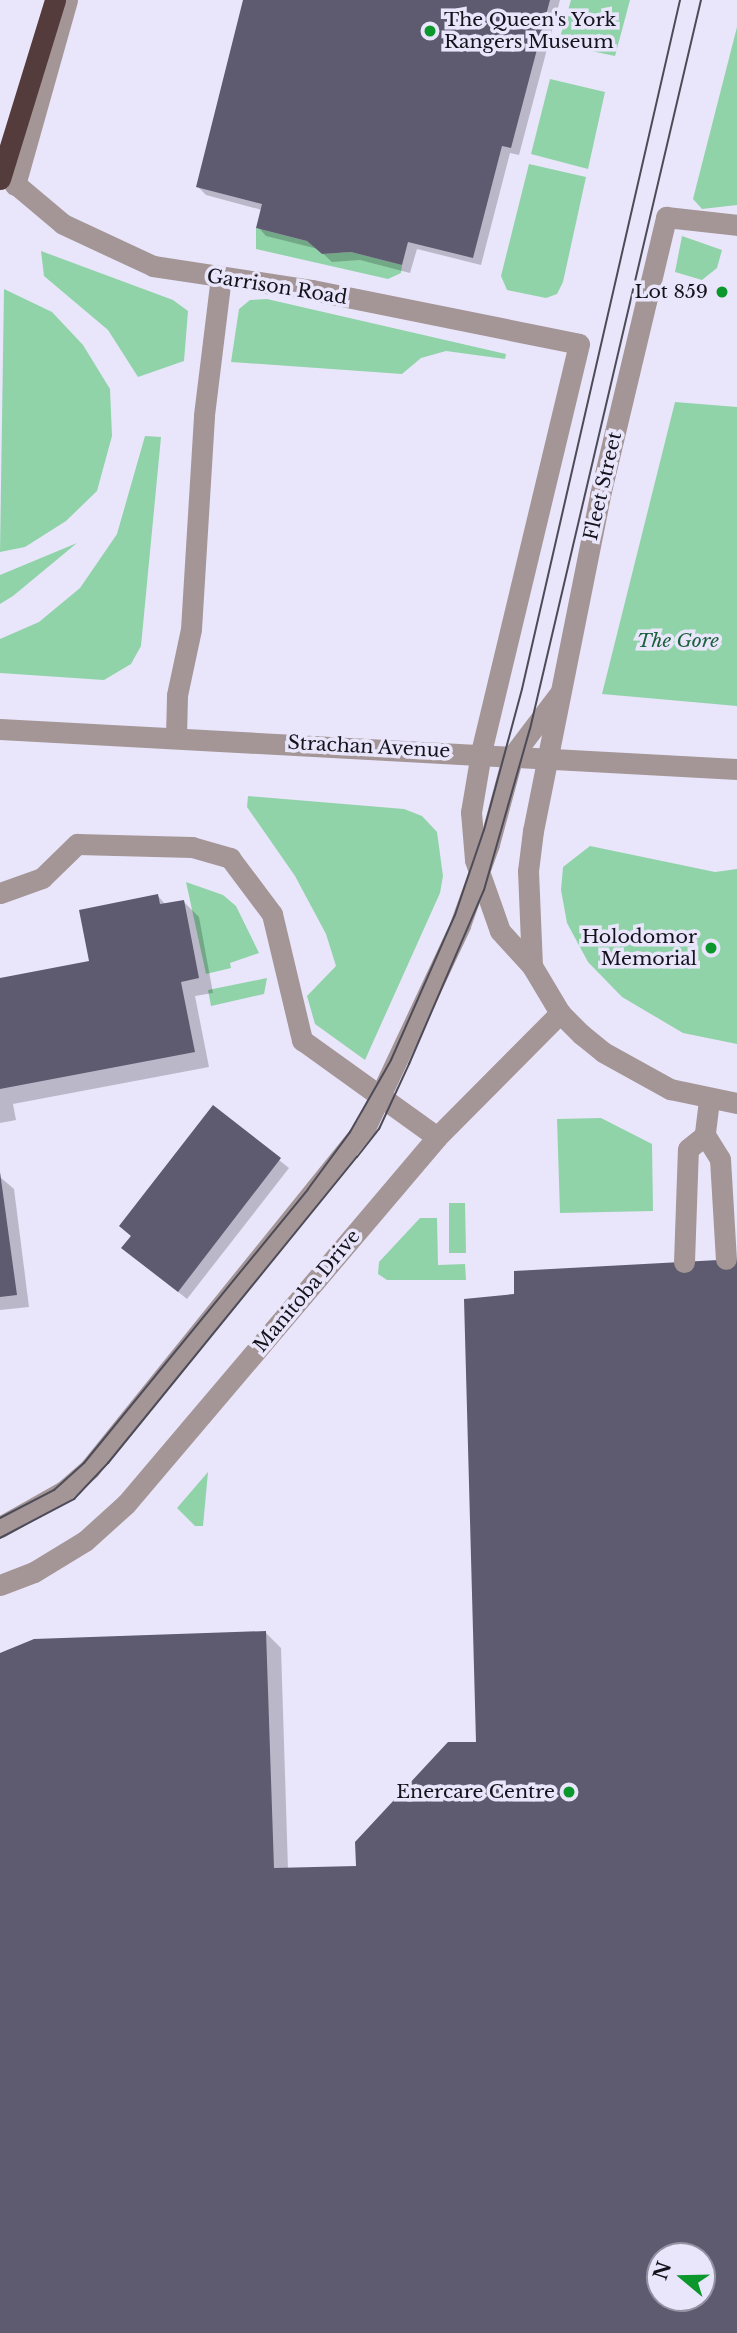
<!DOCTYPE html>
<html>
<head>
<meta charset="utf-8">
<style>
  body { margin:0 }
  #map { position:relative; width:737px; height:2333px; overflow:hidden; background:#e9e6fb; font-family:"Libre Baskerville",serif }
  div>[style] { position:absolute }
  .green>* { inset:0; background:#90d3a9 }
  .shadow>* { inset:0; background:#0003 }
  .building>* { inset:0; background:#5e5b71 }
  .minor>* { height:21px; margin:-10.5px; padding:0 10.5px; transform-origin:10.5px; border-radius:10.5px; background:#a49696 }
  .tram>* { height:2px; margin:-1px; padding:0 1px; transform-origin:1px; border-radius:1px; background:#4d4b57 }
  .highway-bridge>* { height:21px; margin:-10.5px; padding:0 10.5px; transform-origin:10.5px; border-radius:10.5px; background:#553c3c }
  .dots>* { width:19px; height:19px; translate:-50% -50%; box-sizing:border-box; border:4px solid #e9e6fb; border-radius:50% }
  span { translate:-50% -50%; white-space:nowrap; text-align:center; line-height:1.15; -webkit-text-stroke:7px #e9e6fb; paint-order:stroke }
  .poi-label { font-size:19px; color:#14131c }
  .left { translate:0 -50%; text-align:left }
  .right { translate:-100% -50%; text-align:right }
  .street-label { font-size:19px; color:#14131c }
  .park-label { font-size:19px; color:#19603b; font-style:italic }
  .north { position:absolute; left:646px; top:2242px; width:70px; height:70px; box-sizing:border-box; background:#e9e6fb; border:2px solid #9492a2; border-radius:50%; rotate:289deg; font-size:19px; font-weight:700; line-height:28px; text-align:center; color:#14131c }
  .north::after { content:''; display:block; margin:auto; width:24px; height:32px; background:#0c972d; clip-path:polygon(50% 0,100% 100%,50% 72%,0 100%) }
</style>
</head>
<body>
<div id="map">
  <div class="green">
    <div style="clip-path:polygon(571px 0,630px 0,615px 56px,558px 44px)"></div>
    <div style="clip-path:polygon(737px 27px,737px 205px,702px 209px,693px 199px)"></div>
    <div style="clip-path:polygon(550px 79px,605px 92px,588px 169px,531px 154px)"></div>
    <div style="clip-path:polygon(529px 164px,586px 177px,563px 282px,557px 294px,546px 298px,507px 290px,501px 276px)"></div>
    <div style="clip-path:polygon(256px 228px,307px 241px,322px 254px,351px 252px,402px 265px,401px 273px,388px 279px,256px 249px)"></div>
    <div style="clip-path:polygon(682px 236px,722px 250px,717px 268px,702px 280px,675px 272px)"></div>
    <div style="clip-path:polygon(41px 251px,173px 300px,188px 311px,184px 361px,138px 377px,108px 330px,44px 276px)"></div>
    <div style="clip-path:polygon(4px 289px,52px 312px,83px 345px,110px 389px,112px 436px,97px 491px,66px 521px,25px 547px,0 552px)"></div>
    <div style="clip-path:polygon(267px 299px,506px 354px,505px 359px,446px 351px,421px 358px,402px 374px,231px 362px,239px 309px,250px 300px)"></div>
    <div style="clip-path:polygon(675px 402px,737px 407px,737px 706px,602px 694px)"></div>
    <div style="clip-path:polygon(145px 436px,161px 437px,141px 646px,131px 664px,104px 680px,0 673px,0 639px,39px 622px,80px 588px,117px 534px)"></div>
    <div style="clip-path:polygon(77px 543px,13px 596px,0 604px,0 575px)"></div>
    <div style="clip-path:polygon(248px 796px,404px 809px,422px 816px,437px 832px,443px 876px,440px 893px,365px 1060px,315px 1024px,307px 996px,336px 966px,326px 934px,295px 876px,247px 807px)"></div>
    <div style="clip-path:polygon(590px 846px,715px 872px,737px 869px,737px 1044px,683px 1033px,622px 997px,588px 962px,567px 923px,561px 890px,563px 867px)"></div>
    <div style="clip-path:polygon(186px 882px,223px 895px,236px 906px,259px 953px,230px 963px,231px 968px,206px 974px)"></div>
    <div style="clip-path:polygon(267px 978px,264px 994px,211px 1006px,208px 990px)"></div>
    <div style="clip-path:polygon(601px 1118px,652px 1144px,653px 1211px,560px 1213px,557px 1119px)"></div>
    <div style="clip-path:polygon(449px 1203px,465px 1203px,466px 1253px,449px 1253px)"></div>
    <div style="clip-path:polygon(420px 1218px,437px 1218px,438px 1265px,465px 1264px,466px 1280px,387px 1280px,378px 1274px,379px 1262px)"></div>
    <div style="clip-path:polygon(208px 1472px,203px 1526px,195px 1526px,177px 1508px)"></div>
  </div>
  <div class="shadow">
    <div style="clip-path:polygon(245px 0,560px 0,519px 155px,510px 153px,481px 265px,417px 249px,410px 273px,360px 260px,332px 262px,318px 249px,266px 236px,258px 227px,262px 210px,206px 195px,198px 187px)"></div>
    <div style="clip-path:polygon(158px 896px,166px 905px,184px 902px,199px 917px,213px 993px,195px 996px,209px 1067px,13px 1104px,16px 1120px,0 1123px,0 980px,91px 963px)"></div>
    <div style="clip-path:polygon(213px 1108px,289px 1168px,187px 1299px,123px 1248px)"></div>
    <div style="clip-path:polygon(0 1177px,14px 1189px,29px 1307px,0 1310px)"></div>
    <div style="clip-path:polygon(evenodd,737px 1260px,737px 2333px,0 2333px,0 1655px,266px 1633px,281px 1648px,288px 1869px,358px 1868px,478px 1744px,516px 1296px,737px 1260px,660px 2256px,702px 2256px,702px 2298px,660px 2298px,660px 2256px)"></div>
  </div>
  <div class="building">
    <div style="clip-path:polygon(243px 0,550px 0,511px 148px,502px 146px,473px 258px,408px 242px,402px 265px,351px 252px,322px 254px,307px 241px,256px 228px,262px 204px,196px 187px)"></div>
    <div style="clip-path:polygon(158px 894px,160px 904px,184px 900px,199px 978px,181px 982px,195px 1052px,0 1089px,0 978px,89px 961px,79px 910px)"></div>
    <div style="clip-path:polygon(213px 1105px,281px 1158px,178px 1292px,121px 1248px,131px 1236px,119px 1226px)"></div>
    <div style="clip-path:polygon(0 1172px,17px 1295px,0 1297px)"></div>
    <div style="clip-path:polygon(evenodd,737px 1259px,737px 2333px,0 2333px,0 1653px,34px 1639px,266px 1631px,274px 1868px,356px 1866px,355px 1842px,448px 1742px,476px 1742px,464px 1299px,514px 1294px,514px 1271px,737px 1259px,660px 2256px,702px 2256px,702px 2298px,660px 2298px,660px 2256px)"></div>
  </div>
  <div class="minor">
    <div style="left:0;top:171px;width:82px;rotate:40.1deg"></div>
    <div style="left:63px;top:224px;width:99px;rotate:25deg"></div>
    <div style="left:153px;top:266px;width:161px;rotate:8.6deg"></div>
    <div style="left:312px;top:290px;width:272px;rotate:11.4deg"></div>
    <div style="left:579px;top:344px;width:421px;rotate:103.5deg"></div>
    <div style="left:481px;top:753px;width:60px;rotate:99.6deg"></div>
    <div style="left:471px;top:812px;width:48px;rotate:85.2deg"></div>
    <div style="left:475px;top:860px;width:75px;rotate:70.6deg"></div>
    <div style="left:500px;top:931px;width:47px;rotate:47.6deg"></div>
    <div style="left:532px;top:966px;width:55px;rotate:59.2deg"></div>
    <div style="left:560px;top:1013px;width:30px;rotate:45deg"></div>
    <div style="left:581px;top:1034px;width:28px;rotate:39deg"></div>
    <div style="left:603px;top:1052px;width:77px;rotate:28.9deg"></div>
    <div style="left:670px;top:1089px;width:68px;rotate:11.8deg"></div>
    <div style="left:15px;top:185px;width:192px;rotate:-74.3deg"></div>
    <div style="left:0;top:729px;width:738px;rotate:3.11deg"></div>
    <div style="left:176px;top:737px;width:42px;rotate:-88.6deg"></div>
    <div style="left:177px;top:695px;width:67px;rotate:-78deg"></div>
    <div style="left:191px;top:629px;width:214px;rotate:-86.5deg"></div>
    <div style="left:204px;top:415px;width:139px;rotate:-83deg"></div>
    <div style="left:0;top:893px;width:45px;rotate:-19.7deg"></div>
    <div style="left:42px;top:878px;width:49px;rotate:-44.2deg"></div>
    <div style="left:77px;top:844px;width:115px;rotate:1.5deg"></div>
    <div style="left:192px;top:847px;width:40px;rotate:16deg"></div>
    <div style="left:230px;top:858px;width:70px;rotate:53.1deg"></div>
    <div style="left:272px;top:914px;width:130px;rotate:76.6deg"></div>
    <div style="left:302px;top:1040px;width:166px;rotate:35.7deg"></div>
    <div style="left:532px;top:966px;width:95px;rotate:-92.4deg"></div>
    <div style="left:528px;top:871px;width:40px;rotate:-82.9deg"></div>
    <div style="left:533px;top:831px;width:343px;rotate:-78.7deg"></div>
    <div style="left:600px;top:495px;width:286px;rotate:-76.6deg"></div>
    <div style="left:666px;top:217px;width:71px;rotate:6.4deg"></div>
    <div style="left:709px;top:1100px;width:35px;rotate:97deg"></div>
    <div style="left:705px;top:1135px;width:28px;rotate:58deg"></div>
    <div style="left:720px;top:1159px;width:100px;rotate:86.6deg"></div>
    <div style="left:684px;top:1262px;width:113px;rotate:-88deg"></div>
    <div style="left:688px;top:1149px;width:22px;rotate:-39deg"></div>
    <div style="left:0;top:1527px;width:73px;rotate:-29.4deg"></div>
    <div style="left:64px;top:1491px;width:35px;rotate:-41deg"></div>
    <div style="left:90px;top:1468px;width:439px;rotate:-51.1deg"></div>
    <div style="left:366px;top:1126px;width:222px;rotate:-64.9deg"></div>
    <div style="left:460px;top:925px;width:86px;rotate:-70.3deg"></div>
    <div style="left:489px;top:844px;width:92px;rotate:-74.9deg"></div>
    <div style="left:513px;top:755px;width:78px;rotate:-52.8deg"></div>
    <div style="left:0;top:1585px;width:36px;rotate:-21deg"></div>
    <div style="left:34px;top:1572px;width:60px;rotate:-31.3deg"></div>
    <div style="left:85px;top:1541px;width:55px;rotate:-42.1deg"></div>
    <div style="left:126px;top:1504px;width:481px;rotate:-49.7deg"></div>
    <div style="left:437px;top:1137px;width:175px;rotate:-45.2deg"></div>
  </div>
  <div class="tram">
    <div style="left:0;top:1518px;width:61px;rotate:-27.4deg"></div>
    <div style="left:54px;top:1490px;width:40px;rotate:-42deg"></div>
    <div style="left:84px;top:1463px;width:354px;rotate:-50.7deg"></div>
    <div style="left:308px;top:1189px;width:71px;rotate:-53.6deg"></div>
    <div style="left:350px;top:1132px;width:83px;rotate:-60.3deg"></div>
    <div style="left:391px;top:1060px;width:158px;rotate:-66.2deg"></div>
    <div style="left:455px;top:915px;width:90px;rotate:-71.2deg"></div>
    <div style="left:484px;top:830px;width:146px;rotate:-74.9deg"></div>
    <div style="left:522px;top:689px;width:707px;rotate:-77.08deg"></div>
    <div style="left:0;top:1538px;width:84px;rotate:-27.8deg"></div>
    <div style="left:74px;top:1499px;width:50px;rotate:-46.6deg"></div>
    <div style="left:108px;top:1463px;width:395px;rotate:-50.9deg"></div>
    <div style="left:357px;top:1157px;width:36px;rotate:-52deg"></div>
    <div style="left:379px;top:1129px;width:72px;rotate:-65.2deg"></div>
    <div style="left:409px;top:1064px;width:189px;rotate:-66.7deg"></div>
    <div style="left:484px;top:890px;width:167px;rotate:-74.1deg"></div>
    <div style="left:530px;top:729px;width:749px;rotate:-76.8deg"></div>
  </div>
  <div class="highway-bridge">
    <div style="left:0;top:179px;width:187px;rotate:-72.9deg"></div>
  </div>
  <div class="dots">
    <div style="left:430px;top:31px;background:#0c972d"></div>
    <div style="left:722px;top:292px;background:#0c972d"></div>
    <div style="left:711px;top:948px;background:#0c972d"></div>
    <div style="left:569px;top:1792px;background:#0c972d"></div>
  </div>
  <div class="poi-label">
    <span class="left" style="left:444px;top:31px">The Queen's York<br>Rangers Museum</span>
    <span class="right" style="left:708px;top:292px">Lot 859</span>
    <span class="right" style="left:697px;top:948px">Holodomor<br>Memorial</span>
    <span class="right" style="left:555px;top:1792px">Enercare Centre</span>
  </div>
  <div class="street-label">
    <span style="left:277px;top:287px;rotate:9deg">Garrison Road</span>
    <span style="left:603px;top:486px;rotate:-77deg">Fleet Street</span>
    <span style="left:369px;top:747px;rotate:3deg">Strachan Avenue</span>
    <span style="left:307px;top:1291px;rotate:-50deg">Manitoba Drive</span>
  </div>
  <div class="park-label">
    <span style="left:678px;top:641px">The Gore</span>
  </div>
  <div class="north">N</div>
</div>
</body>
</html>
